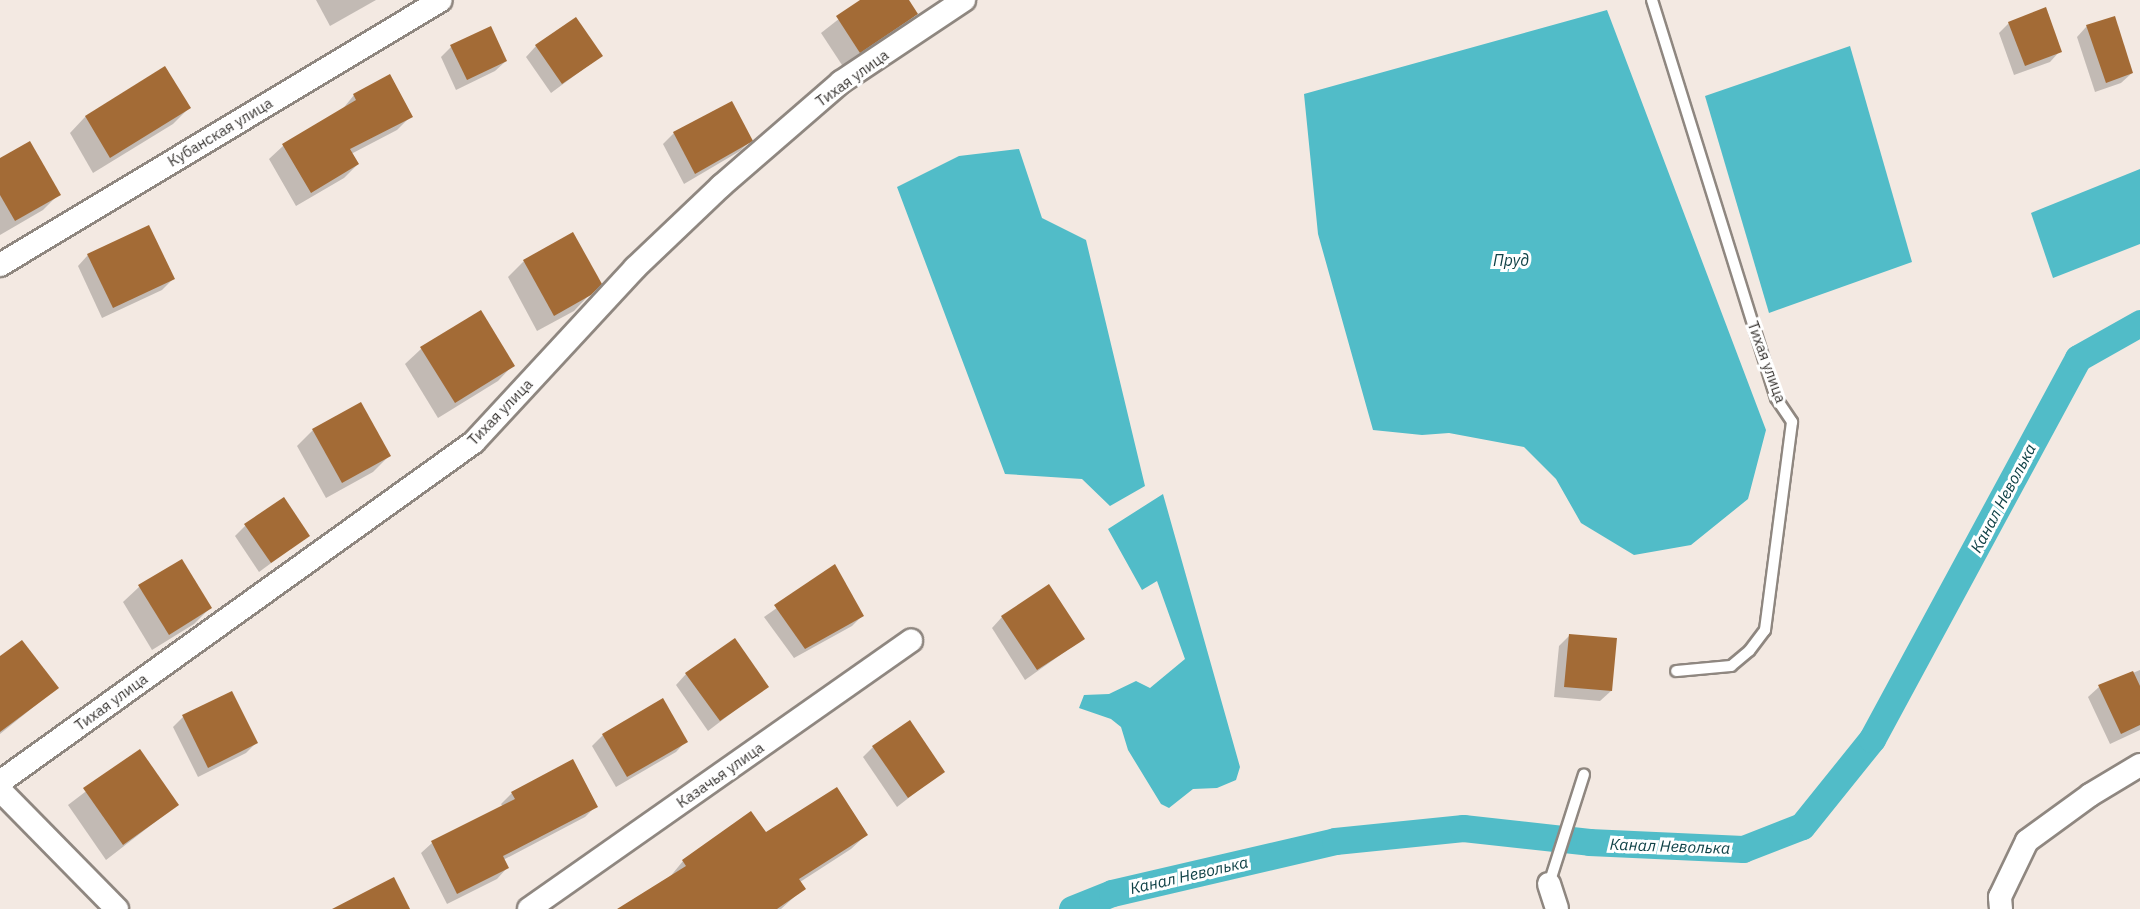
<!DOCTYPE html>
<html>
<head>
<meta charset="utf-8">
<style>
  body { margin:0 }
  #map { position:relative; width:2140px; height:909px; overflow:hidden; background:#f3e9e2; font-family:"IBM Plex Sans",sans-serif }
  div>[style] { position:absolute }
  .water>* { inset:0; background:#51bcc8 }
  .shadow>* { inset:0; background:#0003 }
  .canal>* { height:27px; margin:-13.5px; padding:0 13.5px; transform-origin:13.5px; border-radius:13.5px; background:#51bcc8 }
  .building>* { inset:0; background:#a36b36 }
  .roads { filter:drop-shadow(2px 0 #8f8780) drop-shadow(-2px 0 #8f8780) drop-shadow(0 2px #8f8780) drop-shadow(0 -2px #8f8780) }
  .service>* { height:10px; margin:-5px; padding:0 5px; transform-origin:5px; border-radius:5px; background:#fff }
  .minor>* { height:22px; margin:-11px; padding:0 11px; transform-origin:11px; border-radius:11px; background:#fff }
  span { translate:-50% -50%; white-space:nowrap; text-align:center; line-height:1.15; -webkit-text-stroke:6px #fff; paint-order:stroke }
  .street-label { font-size:15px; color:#393633 }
  .water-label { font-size:16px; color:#0f4146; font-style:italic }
</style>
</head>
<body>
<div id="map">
  <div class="water">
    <div style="clip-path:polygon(1607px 10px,1766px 430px,1748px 499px,1691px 545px,1634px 555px,1581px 523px,1556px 479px,1524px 447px,1449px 433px,1422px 435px,1373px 430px,1318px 234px,1304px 94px)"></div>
    <div style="clip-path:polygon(1850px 46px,1912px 262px,1769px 313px,1705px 96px)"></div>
    <div style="clip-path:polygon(1019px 149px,1042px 218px,1086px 240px,1145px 486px,1110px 506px,1082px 479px,1005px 474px,897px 187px,959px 156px)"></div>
    <div style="clip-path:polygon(2140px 169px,2140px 244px,2053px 278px,2031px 213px)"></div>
    <div style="clip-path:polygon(1163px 494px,1240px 767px,1236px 780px,1217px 788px,1193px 789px,1169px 808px,1161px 804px,1128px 750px,1121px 727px,1111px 719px,1079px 708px,1084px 695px,1109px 694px,1136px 681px,1150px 688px,1185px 659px,1157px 581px,1142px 590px,1108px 529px)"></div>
  </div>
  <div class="shadow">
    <div style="clip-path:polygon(316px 0,376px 0,330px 26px)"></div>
    <div style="clip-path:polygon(863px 0,907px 0,916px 14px,900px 30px,844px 68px,821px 33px)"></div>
    <div style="clip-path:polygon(2009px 23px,2060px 51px,2050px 62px,2014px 75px,1999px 33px)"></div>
    <div style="clip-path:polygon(2087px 26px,2132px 73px,2121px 83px,2095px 92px,2077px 37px)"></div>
    <div style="clip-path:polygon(536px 46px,601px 56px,551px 93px,526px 57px)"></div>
    <div style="clip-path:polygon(451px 47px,506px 61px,495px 71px,456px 90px,441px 57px)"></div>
    <div style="clip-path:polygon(165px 68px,189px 108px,173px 124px,93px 173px,70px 133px,85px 117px)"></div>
    <div style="clip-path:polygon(390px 76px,411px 116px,397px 130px,351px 154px,358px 164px,344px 178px,296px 206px,269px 159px,283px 146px,341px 111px,354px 95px)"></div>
    <div style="clip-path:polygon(674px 133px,751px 140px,740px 151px,684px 184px,663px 144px)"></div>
    <div style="clip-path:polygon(0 160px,59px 194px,43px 210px,0 235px)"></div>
    <div style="clip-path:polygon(88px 255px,173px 279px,162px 290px,102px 318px,78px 266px)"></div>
    <div style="clip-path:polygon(524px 261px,590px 294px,574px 311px,537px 331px,508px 277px)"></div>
    <div style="clip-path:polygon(421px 349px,513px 365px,498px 381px,438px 418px,405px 364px)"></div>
    <div style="clip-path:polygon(313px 430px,389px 456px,373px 472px,326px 498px,297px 446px)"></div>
    <div style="clip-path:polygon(245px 526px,308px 536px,259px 572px,235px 536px)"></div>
    <div style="clip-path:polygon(835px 567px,862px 616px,852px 626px,794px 658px,764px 617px)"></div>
    <div style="clip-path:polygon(139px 587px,210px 608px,194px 624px,152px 650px,123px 602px)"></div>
    <div style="clip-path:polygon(1002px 617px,1083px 639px,1025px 680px,992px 628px)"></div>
    <div style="clip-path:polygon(1569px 636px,1611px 691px,1600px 701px,1554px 697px,1559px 646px)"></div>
    <div style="clip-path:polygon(0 658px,57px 688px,0 734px)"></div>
    <div style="clip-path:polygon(2140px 670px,2140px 730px,2110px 744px,2088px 697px,2099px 687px)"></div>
    <div style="clip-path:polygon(686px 674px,767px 686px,708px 731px,676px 685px)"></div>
    <div style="clip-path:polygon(183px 717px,256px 743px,246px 753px,198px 777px,173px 727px)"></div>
    <div style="clip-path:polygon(603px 735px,686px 741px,676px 752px,616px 787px,592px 746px)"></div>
    <div style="clip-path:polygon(873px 747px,943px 771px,897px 807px,863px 757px)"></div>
    <div style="clip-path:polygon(139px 751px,177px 805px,106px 860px,68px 805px)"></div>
    <div style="clip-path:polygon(512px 793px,596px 806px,585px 817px,503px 860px,507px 868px,497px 879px,447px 904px,421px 853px,432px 843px,503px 807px,501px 804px)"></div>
    <div style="clip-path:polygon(751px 813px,766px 834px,866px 835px,851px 849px,800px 882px,804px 888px,781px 909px,620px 909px,669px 878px,683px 861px)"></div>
  </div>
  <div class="canal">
    <div style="left:1072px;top:909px;width:43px;rotate:-21.8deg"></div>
    <div style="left:1112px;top:893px;width:229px;rotate:-13.1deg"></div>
    <div style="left:1335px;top:841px;width:129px;rotate:-5.8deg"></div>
    <div style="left:1463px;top:828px;width:127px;rotate:6.3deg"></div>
    <div style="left:1589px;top:842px;width:154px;rotate:2.6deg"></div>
    <div style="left:1743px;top:849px;width:63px;rotate:-21.3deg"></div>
    <div style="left:1802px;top:826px;width:112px;rotate:-51.2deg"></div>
    <div style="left:1872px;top:739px;width:433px;rotate:-61.6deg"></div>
    <div style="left:2078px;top:358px;width:71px;rotate:-29.4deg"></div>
  </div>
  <div class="building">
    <div style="clip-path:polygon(860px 0,909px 0,918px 14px,860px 53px,836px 16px)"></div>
    <div style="clip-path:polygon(2046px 7px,2062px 52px,2025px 66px,2008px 22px)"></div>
    <div style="clip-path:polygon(2115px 16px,2133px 73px,2106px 83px,2086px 25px)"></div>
    <div style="clip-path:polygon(576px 17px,603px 56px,562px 84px,535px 45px)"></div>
    <div style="clip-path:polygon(491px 26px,507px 61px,467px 80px,450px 45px)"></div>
    <div style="clip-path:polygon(165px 66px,191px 108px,110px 158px,85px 116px)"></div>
    <div style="clip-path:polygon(390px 74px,413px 117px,350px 149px,359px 164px,311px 193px,282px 144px,356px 100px,353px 94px)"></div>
    <div style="clip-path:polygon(732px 101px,753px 141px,695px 174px,673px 132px)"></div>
    <div style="clip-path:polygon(30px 141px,61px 195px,15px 221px,0 195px,0 158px)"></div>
    <div style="clip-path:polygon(149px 225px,175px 279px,113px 308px,87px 254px)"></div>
    <div style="clip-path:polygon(573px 232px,602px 284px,591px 295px,554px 316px,523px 260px)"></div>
    <div style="clip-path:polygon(481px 310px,515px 366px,455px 403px,420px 347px)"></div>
    <div style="clip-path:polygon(361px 402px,391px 456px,342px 483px,312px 429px)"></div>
    <div style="clip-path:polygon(284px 497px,310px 536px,271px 563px,244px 524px)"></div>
    <div style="clip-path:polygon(182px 559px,212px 608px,169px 635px,138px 585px)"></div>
    <div style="clip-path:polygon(835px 564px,864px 616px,805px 649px,774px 605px)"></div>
    <div style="clip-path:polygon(1049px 584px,1085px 639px,1037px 670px,1001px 616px)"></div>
    <div style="clip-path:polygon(1569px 634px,1617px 638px,1612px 691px,1564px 687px)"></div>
    <div style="clip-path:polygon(735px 638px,769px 687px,720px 721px,685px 673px)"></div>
    <div style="clip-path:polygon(22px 640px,59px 688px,0 732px,0 656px)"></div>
    <div style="clip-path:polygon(2133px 671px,2140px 686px,2140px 725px,2121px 734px,2098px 685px)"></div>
    <div style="clip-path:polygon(232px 691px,258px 743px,208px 768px,182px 715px)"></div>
    <div style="clip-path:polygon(663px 698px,688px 742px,627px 777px,602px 734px)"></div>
    <div style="clip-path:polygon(910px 720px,945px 772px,908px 798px,872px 746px)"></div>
    <div style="clip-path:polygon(140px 749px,179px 805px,123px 845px,83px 788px)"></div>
    <div style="clip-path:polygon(573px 759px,598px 807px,503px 856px,509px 868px,457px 894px,431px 841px,515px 799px,511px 792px)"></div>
    <div style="clip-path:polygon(837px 787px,868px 835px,799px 879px,806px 889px,777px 909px,617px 909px,686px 866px,682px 860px,751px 811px,766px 832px)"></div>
    <div style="clip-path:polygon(394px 877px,410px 909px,332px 909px)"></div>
  </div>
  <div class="roads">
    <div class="service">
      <div style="left:1652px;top:0;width:417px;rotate:72.7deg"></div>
      <div style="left:1776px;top:398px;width:29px;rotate:56deg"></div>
      <div style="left:1792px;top:422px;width:210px;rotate:97.4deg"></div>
      <div style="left:1765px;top:630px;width:26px;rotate:127deg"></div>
      <div style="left:1749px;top:651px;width:23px;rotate:140deg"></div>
      <div style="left:1731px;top:666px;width:55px;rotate:174.8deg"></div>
      <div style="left:1549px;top:884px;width:115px;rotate:-72.3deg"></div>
    </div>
    <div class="minor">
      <div style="left:0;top:265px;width:514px;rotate:-31deg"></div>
      <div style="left:0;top:782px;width:583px;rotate:-35.65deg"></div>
      <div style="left:474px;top:442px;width:237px;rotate:-47.2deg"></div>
      <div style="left:635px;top:268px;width:119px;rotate:-43.6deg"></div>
      <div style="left:721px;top:186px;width:159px;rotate:-40.9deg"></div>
      <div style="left:841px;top:82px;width:148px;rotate:-33.7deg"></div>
      <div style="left:0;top:790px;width:167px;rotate:45.5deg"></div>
      <div style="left:1549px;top:884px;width:26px;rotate:72deg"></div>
      <div style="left:529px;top:909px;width:467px;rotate:-35.1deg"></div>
      <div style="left:2001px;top:909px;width:12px;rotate:-95deg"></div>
      <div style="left:2000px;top:897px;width:62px;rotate:-64.3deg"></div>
      <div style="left:2027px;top:841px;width:78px;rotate:-36.1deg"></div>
      <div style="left:2090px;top:795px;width:58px;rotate:-31deg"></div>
    </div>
  </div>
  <div class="street-label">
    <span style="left:852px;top:78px;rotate:-36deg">Тихая улица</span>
    <span style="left:220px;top:132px;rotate:-31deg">Кубанская улица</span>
    <span style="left:1767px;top:362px;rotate:70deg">Тихая улица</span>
    <span style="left:500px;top:412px;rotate:-46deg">Тихая улица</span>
    <span style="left:111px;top:702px;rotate:-36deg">Тихая улица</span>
    <span style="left:720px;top:775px;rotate:-35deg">Казачья улица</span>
  </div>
  <div class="water-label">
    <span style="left:1511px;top:260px">Пруд</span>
    <span style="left:2003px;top:498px;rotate:-62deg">Канал Неволька</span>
    <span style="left:1670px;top:846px;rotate:2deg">Канал Неволька</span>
    <span style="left:1189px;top:875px;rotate:-13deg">Канал Неволька</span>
  </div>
</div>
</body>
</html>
